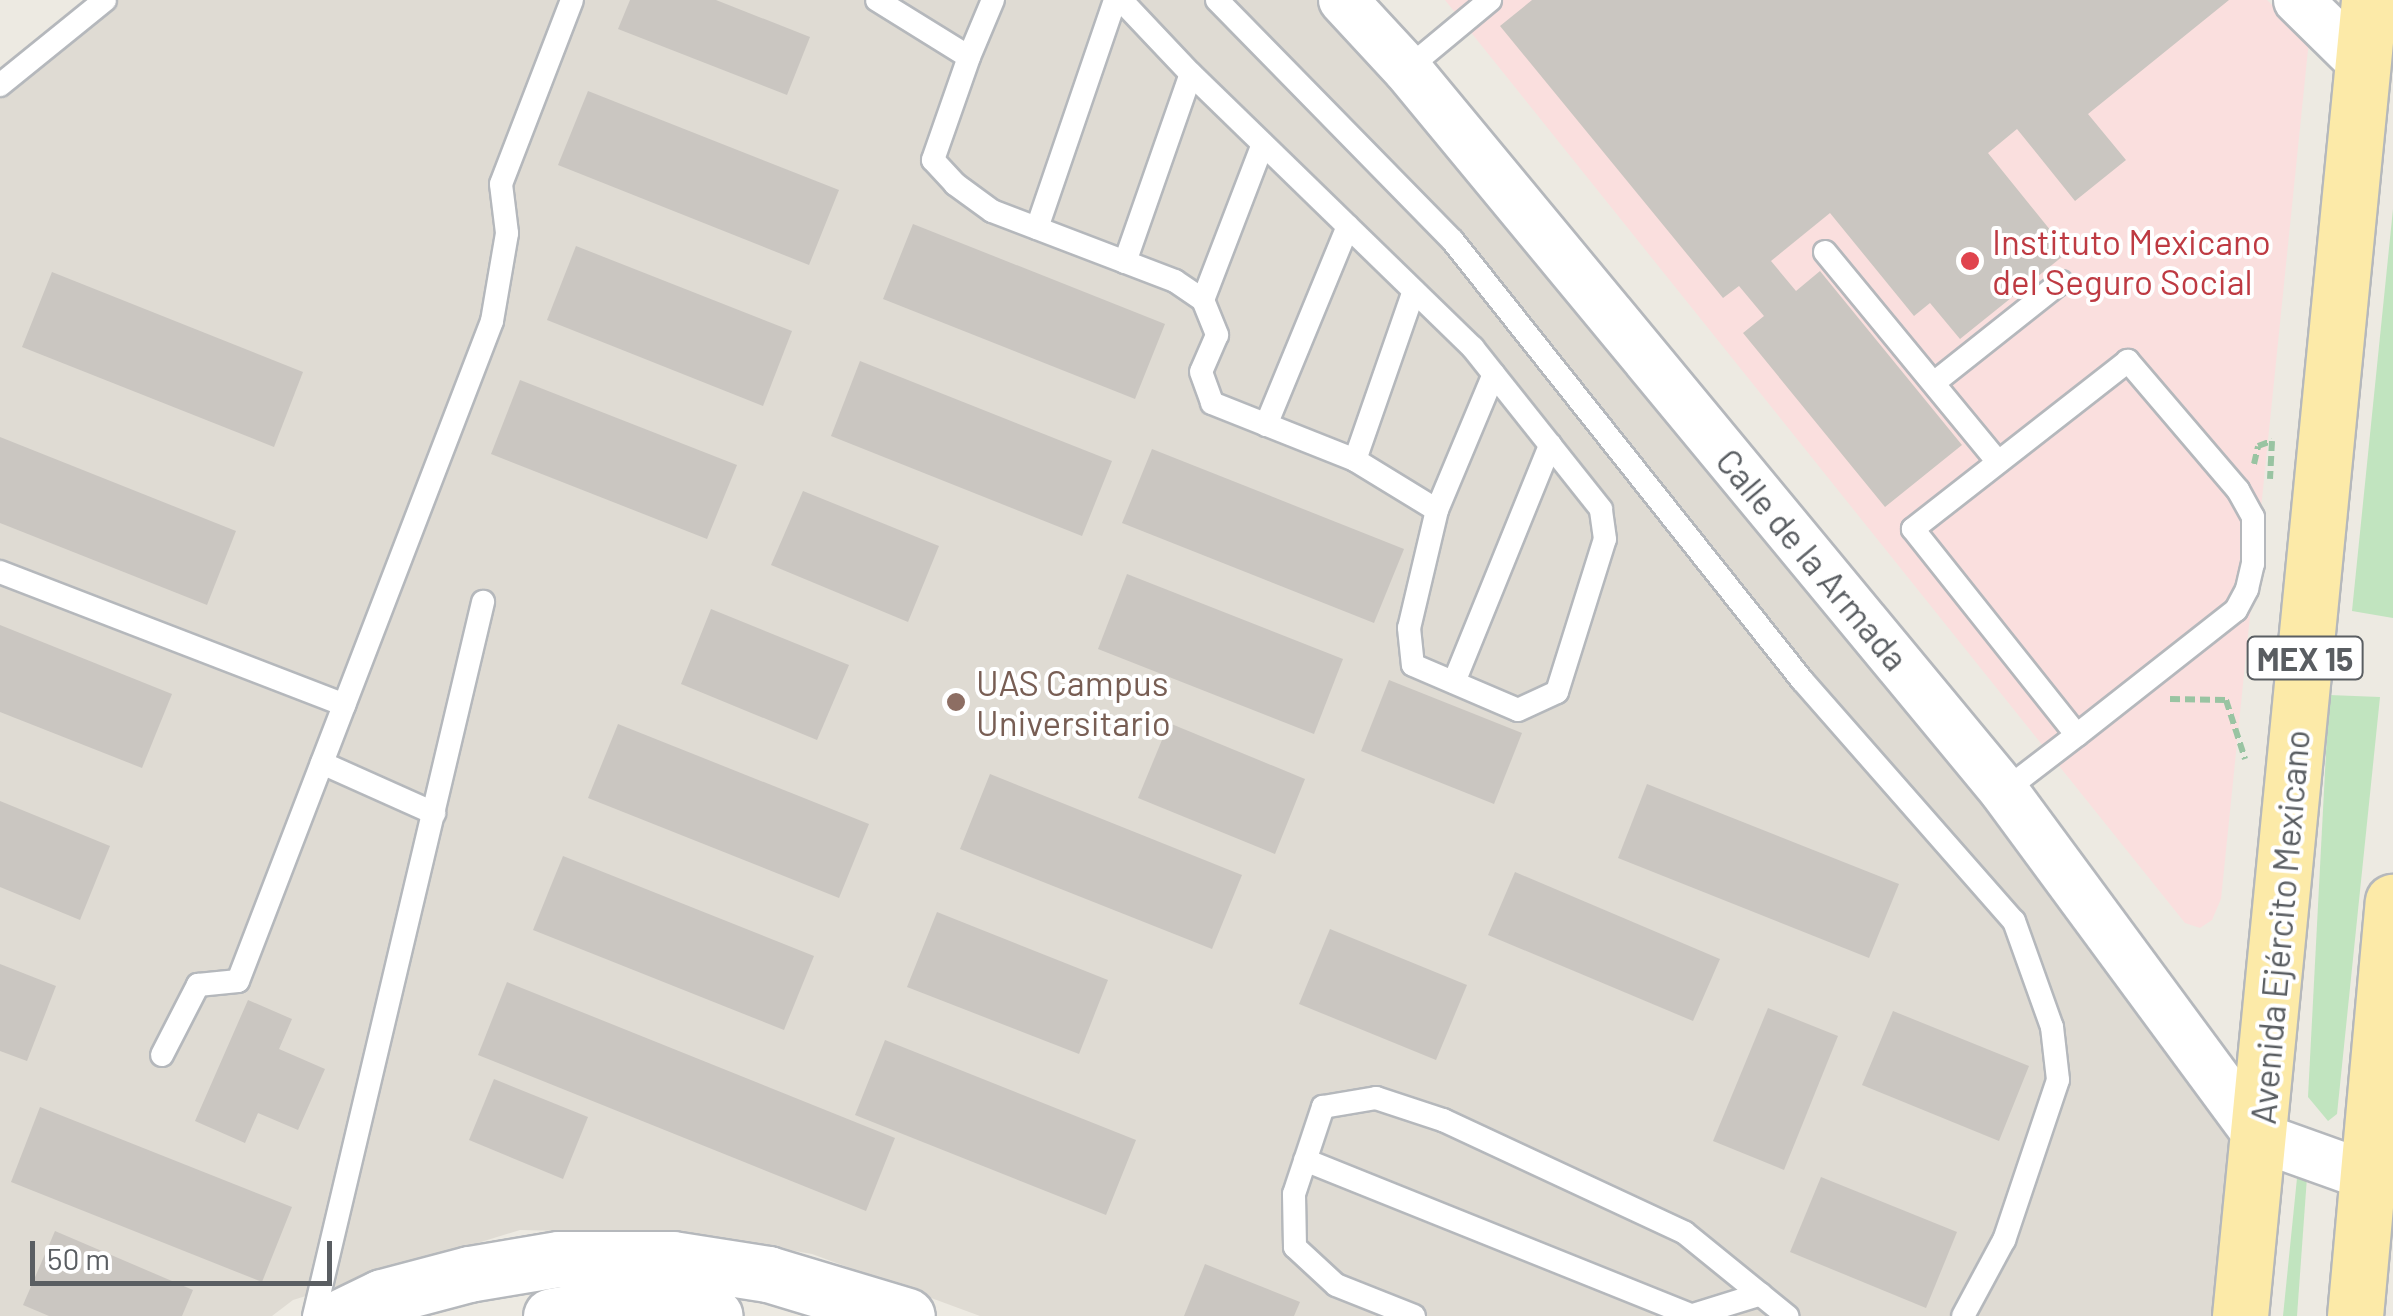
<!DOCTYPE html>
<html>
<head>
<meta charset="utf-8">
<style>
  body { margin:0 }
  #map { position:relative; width:2393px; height:1316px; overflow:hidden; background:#edeae2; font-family:Barlow,sans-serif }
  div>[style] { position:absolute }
  .education>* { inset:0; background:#dfdbd3 }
  .medical>* { inset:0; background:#fadfde }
  .green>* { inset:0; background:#c1e4bf }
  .building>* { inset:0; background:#cac6c1 }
  .path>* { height:6px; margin-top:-3px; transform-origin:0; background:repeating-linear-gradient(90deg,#99c4a2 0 10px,transparent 0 15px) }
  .roads { filter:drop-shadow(2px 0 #b5b8bc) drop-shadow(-2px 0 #b5b8bc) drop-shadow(0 2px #b5b8bc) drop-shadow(0 -2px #b5b8bc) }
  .service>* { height:22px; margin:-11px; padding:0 11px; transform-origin:11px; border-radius:11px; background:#fff }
  .minor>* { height:48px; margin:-24px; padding:0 24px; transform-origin:24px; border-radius:24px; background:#fff }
  .secondary>* { height:55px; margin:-27.5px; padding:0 27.5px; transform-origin:27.5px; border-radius:27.5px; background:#fff }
  .primary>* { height:55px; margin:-27.5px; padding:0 27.5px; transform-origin:27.5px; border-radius:27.5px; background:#fceaa8 }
  .dots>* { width:28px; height:28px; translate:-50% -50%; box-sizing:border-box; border:5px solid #fff; border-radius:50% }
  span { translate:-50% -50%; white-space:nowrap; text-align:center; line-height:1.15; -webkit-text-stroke:8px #fff; paint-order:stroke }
  .shield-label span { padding:2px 8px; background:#fff; border:2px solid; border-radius:8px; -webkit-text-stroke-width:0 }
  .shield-label { font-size:32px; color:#5a5e62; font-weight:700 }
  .health-label { font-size:35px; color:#be3a42 }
  .left { translate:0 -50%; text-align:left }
  .street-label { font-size:35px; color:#5a5e62 }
  .education-label { font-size:35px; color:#785e54 }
  .scale { position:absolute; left:30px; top:1241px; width:302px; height:45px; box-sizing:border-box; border:5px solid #5a5e62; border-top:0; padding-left:12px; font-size:30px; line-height:35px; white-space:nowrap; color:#5a5e62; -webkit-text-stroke:8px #fff; paint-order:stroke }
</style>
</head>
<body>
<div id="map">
  <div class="education">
    <div style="clip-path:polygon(93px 0,1323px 0,2008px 820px,2238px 1134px,2218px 1316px,980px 1316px,812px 1254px,697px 1234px,520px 1230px,293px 1300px,272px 1316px,0 1316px,0 75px)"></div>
  </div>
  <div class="medical">
    <div style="clip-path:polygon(1445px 0,2267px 0,2309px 40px,2221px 899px,2212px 920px,2200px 928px,2185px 923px)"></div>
  </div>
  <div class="green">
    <div style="clip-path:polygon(2393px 209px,2393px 618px,2352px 611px)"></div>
    <div style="clip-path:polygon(2329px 695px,2380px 697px,2337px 1114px,2328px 1121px,2308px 1097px)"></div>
    <div style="clip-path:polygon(2307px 1177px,2297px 1316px,2283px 1316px,2297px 1178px)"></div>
  </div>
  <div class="building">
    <div style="clip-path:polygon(630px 0,716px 0,810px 37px,787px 95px,618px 29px)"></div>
    <div style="clip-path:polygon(1532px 0,2229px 0,2088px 114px,2126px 160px,2075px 201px,2017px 129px,1988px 153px,2068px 252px,1960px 339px,1930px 303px,1914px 316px,1830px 213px,1771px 261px,1796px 291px,1820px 271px,1962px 445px,1885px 507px,1743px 333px,1764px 316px,1739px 286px,1723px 298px,1500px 26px)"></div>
    <div style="clip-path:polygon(588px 91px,839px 190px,809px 265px,558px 165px)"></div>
    <div style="clip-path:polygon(913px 224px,1165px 324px,1135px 399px,883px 299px)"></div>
    <div style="clip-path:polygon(576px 246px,792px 331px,763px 406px,547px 320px)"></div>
    <div style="clip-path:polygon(52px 272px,303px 372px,274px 447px,22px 347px)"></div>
    <div style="clip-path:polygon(860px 361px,1112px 461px,1082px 536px,831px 436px)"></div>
    <div style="clip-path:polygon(520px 380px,737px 465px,707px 539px,491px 454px)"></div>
    <div style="clip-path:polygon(0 437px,236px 531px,207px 605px,0 523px)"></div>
    <div style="clip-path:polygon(1152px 449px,1404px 549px,1374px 623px,1122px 523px)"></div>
    <div style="clip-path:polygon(803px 491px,939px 546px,908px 622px,771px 565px)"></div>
    <div style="clip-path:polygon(1127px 574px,1343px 659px,1314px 734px,1098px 649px)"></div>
    <div style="clip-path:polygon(711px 609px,849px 665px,817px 740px,681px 684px)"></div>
    <div style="clip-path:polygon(0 625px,172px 694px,142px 768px,0 712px)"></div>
    <div style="clip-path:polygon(1389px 680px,1522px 733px,1494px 804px,1361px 751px)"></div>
    <div style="clip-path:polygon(1169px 723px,1305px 779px,1275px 854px,1138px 798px)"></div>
    <div style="clip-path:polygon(618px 724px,869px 824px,839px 898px,588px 798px)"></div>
    <div style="clip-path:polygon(990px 774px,1242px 875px,1212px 949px,960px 849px)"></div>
    <div style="clip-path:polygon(1647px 784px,1899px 884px,1869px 958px,1618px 858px)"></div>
    <div style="clip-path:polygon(0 801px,110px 846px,80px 920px,0 887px)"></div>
    <div style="clip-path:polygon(563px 856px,814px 956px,784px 1030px,533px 930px)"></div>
    <div style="clip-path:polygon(1515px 872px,1720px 959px,1693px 1021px,1488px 935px)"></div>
    <div style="clip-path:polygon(937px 912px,1108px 980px,1079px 1054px,907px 987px)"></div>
    <div style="clip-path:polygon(1330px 929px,1467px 985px,1436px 1060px,1299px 1004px)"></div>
    <div style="clip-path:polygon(0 964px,56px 986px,27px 1061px,0 1051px)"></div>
    <div style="clip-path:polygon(507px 982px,895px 1138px,866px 1211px,478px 1055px)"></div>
    <div style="clip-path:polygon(248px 1000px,292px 1019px,279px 1049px,325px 1069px,298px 1130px,258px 1113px,245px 1143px,195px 1121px)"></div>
    <div style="clip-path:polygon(1768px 1008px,1838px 1036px,1784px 1170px,1713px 1141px)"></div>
    <div style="clip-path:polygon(1893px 1011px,2029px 1066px,1999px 1141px,1862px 1085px)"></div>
    <div style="clip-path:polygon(885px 1040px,1136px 1140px,1106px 1215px,855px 1115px)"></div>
    <div style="clip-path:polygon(494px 1079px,588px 1117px,563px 1179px,469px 1140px)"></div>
    <div style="clip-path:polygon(40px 1107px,292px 1207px,262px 1282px,11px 1182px)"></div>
    <div style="clip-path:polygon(1821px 1177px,1957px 1232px,1926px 1308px,1790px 1252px)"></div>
    <div style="clip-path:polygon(55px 1231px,193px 1290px,182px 1316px,49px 1316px,23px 1305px)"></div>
    <div style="clip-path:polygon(1205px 1264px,1300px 1302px,1294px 1316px,1184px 1316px)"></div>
  </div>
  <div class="path">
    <div style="left:2254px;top:464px;width:18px;rotate:-77deg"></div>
    <div style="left:2258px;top:446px;width:15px;rotate:-20deg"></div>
    <div style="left:2272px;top:441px;width:38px;rotate:93deg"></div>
    <div style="left:2170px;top:699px;width:56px;rotate:1deg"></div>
    <div style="left:2226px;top:700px;width:62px;rotate:72.1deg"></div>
  </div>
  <div class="roads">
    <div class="service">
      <div style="left:877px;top:0;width:108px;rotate:31.8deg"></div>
      <div style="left:969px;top:57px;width:109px;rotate:109.3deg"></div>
      <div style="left:933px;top:160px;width:33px;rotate:47deg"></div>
      <div style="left:955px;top:184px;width:46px;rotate:36.1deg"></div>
      <div style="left:992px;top:211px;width:196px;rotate:20.9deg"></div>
      <div style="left:1175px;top:281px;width:34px;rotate:34deg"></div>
      <div style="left:1203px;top:300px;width:38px;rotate:68deg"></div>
      <div style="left:1217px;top:335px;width:40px;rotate:113.4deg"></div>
      <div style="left:1201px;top:372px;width:33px;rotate:70deg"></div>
      <div style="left:1212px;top:403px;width:154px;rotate:21.7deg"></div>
      <div style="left:1355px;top:460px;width:96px;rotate:31.4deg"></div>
      <div style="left:1437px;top:510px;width:121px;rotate:103.3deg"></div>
      <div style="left:1409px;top:628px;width:37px;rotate:84deg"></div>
      <div style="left:1413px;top:665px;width:114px;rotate:23.2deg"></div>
      <div style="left:1518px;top:710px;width:43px;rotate:-24.8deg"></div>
      <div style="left:1557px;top:692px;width:160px;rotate:-72.6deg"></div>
      <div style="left:1605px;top:539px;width:30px;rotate:-98deg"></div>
      <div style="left:1601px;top:509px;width:206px;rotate:-128.5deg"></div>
      <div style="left:1473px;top:348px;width:393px;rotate:-135.8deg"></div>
      <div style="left:1191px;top:74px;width:102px;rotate:-133.4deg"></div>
      <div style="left:1217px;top:0;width:337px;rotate:45.6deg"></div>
      <div style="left:1453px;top:241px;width:561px;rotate:51.52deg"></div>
      <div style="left:1802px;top:680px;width:321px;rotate:48.7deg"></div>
      <div style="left:2014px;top:921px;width:113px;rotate:70.3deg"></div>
      <div style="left:2052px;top:1027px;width:53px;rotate:83.5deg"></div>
      <div style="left:2058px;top:1080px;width:169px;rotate:108.6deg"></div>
      <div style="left:2004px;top:1240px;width:86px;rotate:118.3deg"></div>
      <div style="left:969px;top:57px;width:62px;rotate:-67.2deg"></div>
      <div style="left:1407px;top:69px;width:108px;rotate:-39.7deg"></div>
      <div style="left:0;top:85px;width:135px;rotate:-39deg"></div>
      <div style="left:1037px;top:228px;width:241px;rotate:-71.1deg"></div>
      <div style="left:1825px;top:252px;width:272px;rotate:50.5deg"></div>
      <div style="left:1125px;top:262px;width:199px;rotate:-70.7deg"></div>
      <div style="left:1203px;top:300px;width:167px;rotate:-69deg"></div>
      <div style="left:1935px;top:382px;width:161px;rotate:-38.4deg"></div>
      <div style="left:1266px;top:425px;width:215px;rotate:-67.6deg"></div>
      <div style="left:1355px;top:460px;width:179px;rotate:-70.8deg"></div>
      <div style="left:1437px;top:510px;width:147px;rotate:-67.3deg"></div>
      <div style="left:0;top:572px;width:369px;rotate:21.1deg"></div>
      <div style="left:1454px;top:682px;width:256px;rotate:-67.9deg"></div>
      <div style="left:322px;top:763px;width:123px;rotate:24.1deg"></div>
      <div style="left:2004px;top:791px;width:92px;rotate:-37.5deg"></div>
      <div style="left:2077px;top:735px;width:202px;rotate:-38.2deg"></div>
      <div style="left:2236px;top:610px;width:24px;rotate:-62deg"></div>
      <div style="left:2247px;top:589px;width:26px;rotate:-77deg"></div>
      <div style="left:2253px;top:564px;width:47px;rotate:-90deg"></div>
      <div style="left:2253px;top:517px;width:31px;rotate:-119deg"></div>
      <div style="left:2238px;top:490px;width:170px;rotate:-130.5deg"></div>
      <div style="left:2128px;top:361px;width:273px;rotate:142deg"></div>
      <div style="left:1913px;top:529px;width:263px;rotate:51.5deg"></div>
      <div style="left:162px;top:1055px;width:79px;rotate:-62.8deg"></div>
      <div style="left:198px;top:985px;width:40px;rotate:-5.7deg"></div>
      <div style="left:238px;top:981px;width:707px;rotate:-68.95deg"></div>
      <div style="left:492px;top:321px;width:89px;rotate:-80.3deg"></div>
      <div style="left:507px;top:233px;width:49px;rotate:-97deg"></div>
      <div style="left:501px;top:184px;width:197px;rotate:-68.9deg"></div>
      <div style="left:1305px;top:1160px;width:416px;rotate:21.9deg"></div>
      <div style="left:314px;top:1316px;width:734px;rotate:-76.68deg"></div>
      <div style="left:1414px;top:1316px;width:84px;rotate:-158.3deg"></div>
      <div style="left:1336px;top:1285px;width:56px;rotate:-137.2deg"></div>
      <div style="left:1295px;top:1247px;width:53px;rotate:-91.1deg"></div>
      <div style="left:1294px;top:1194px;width:92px;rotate:-71.6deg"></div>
      <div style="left:1323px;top:1107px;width:54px;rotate:-9.6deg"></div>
      <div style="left:1376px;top:1098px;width:71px;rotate:18.2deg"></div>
      <div style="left:1443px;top:1120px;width:267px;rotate:25deg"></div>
      <div style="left:1685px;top:1233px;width:132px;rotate:39.1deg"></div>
      <div style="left:1690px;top:1316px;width:74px;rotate:-17.2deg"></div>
    </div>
    <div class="minor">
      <div style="left:1343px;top:0;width:94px;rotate:47.2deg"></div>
      <div style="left:1407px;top:69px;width:937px;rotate:50.41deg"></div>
      <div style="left:2004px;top:791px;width:430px;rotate:53.6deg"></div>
      <div style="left:2259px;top:1137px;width:116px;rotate:19.7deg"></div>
      <div style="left:2298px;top:0;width:88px;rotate:44.5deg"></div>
    </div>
    <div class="secondary">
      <div style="left:343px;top:1316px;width:43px;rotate:-26deg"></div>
      <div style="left:382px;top:1297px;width:90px;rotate:-14.8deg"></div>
      <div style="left:469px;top:1274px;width:91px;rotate:-9.5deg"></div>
      <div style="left:559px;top:1259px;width:113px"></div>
      <div style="left:672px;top:1259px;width:97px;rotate:8.9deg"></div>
      <div style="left:768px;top:1274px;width:145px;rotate:16.8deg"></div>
      <div style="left:551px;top:1316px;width:41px;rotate:-9.9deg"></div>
      <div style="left:591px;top:1309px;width:88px;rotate:0.7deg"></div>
      <div style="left:679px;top:1310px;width:36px;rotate:9deg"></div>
    </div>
    <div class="primary">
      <div style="left:2240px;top:1316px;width:1322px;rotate:-84.4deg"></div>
      <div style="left:2355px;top:1316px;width:416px;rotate:-84.8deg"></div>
    </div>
  </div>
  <div class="dots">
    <div style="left:1970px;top:261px;background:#e0444e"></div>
    <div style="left:956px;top:702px;background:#8d6e63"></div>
  </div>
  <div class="shield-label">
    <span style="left:2305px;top:658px">MEX 15</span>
  </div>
  <div class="health-label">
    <span class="left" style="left:1992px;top:261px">Instituto Mexicano<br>del Seguro Social</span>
  </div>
  <div class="street-label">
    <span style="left:1813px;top:559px;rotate:50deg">Calle de la Armada</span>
    <span style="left:2279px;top:927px;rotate:-85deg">Avenida Ejército Mexicano</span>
  </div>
  <div class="education-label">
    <span class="left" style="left:976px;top:702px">UAS Campus<br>Universitario</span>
  </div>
  <div class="scale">50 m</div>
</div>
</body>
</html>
